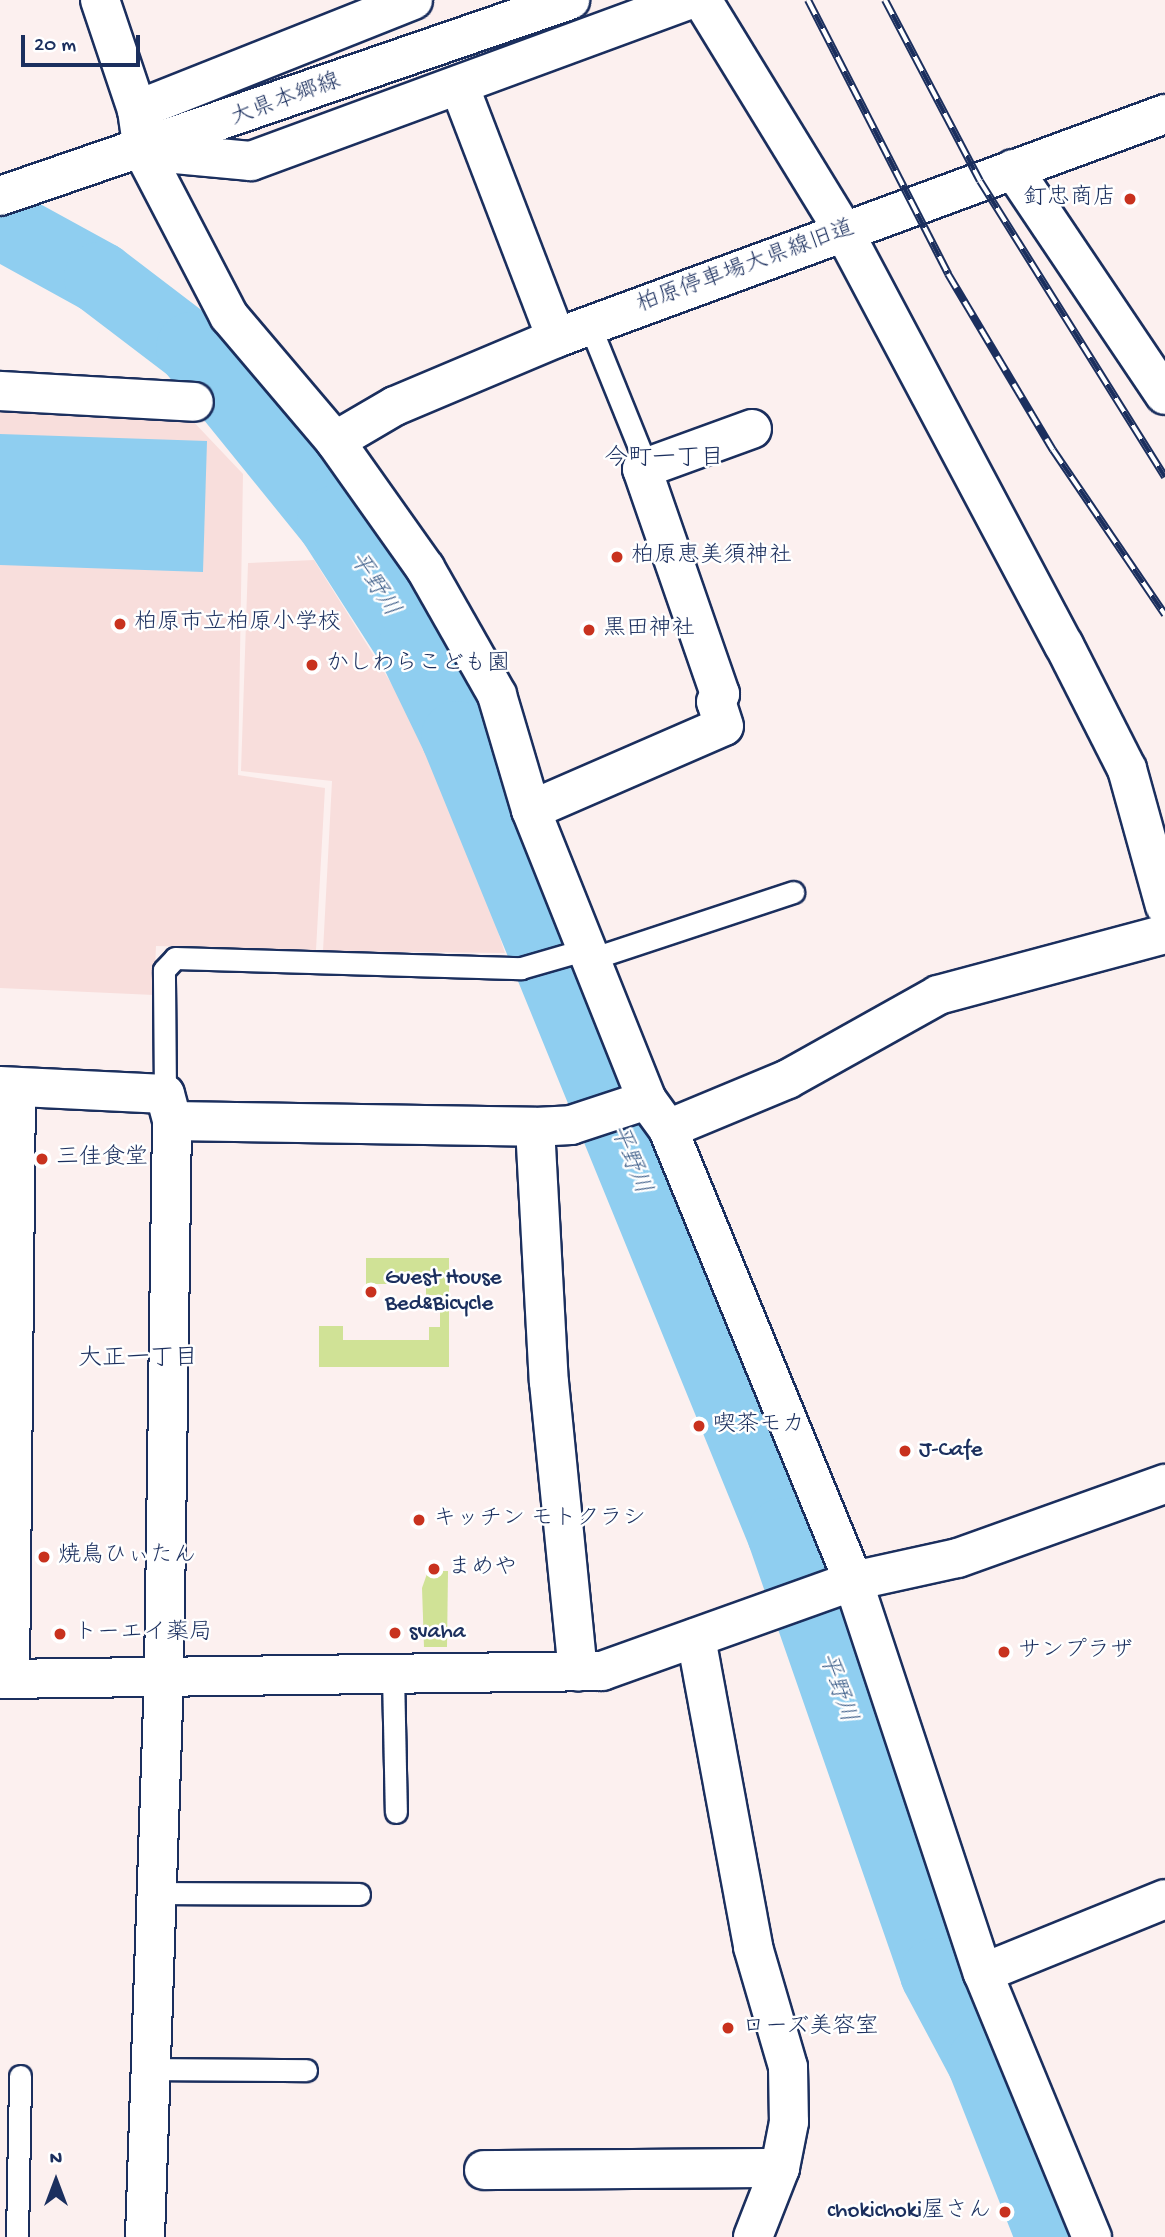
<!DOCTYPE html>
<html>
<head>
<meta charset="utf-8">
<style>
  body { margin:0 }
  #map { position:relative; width:1165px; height:2237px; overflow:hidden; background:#fcf0ef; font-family:"Gochi Hand","Klee One",sans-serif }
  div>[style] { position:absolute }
  .built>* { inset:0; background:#f8dedc }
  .green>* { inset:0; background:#d0e296 }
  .water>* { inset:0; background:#8fcef0 }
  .river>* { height:72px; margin:-36px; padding:0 36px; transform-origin:36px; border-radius:36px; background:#8fcef0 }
  .roads { filter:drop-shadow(2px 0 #1b2f5e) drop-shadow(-2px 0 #1b2f5e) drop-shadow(0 2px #1b2f5e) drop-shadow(0 -2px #1b2f5e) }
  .lane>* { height:21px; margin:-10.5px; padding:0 10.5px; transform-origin:10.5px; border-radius:10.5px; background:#fff }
  .street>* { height:38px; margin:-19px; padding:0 19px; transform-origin:19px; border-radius:19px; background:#fff }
  .secondary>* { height:38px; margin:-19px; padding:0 19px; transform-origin:19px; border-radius:19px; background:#fff }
  .highway>* { height:38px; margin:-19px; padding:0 19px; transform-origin:19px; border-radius:19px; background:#fff }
  .rail>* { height:8px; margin-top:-4px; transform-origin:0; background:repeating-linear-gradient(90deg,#fff 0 16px,#1b2f5e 0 32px); box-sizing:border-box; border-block:2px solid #1b2f5e }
  .dots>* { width:19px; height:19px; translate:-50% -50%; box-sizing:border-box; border:4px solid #fff; border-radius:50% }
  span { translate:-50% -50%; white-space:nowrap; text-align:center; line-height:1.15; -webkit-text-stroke:5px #fff; paint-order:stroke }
  .street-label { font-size:23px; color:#1b2f5e }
  .poi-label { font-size:23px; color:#1b2f5e }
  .right { translate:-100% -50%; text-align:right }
  .left { translate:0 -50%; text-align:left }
  .neighbourhood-label { font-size:24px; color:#1b2f5e }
  .water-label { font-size:24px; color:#3e5f8a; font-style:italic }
  .north { position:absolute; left:21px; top:2146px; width:70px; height:70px; -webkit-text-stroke:5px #fff; paint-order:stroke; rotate:0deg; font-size:19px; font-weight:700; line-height:28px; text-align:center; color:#1b2f5e }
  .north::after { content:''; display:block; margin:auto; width:24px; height:32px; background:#1b2f5e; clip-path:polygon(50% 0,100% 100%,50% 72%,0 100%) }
  .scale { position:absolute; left:21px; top:35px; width:119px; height:32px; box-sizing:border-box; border:4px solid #1b2f5e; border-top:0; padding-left:9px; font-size:21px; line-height:24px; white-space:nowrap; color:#1b2f5e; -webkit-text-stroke:5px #fff; paint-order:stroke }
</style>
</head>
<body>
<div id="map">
  <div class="built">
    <div style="clip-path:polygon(0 407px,189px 417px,243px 474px,238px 775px,325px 788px,316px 950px,156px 946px,154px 995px,0 988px)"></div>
    <div style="clip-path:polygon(314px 560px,443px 766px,505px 953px,323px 951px,332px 781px,241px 771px,248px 563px)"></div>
  </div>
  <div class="green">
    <div style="clip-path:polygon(366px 1258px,449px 1258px,449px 1367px,319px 1367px,319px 1326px,343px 1326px,343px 1340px,429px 1340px,429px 1327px,440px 1327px,440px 1295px,426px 1295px,426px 1284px,366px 1284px)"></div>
    <div style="clip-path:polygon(428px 1571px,448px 1571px,447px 1647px,424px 1647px,422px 1588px)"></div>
  </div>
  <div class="water">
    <div style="clip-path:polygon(0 434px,207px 441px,203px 572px,0 565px)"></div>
  </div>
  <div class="river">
    <div style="left:0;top:223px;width:114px;rotate:28.8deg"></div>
    <div style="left:100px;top:278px;width:116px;rotate:37.3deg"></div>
    <div style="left:192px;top:348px;width:224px;rotate:51deg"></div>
    <div style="left:333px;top:522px;width:150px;rotate:57.3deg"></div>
    <div style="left:414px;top:648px;width:99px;rotate:64.2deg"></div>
    <div style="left:457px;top:737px;width:861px;rotate:67.75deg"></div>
    <div style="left:783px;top:1534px;width:466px;rotate:70.8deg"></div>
    <div style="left:936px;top:1974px;width:100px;rotate:61.9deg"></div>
    <div style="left:983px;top:2062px;width:188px;rotate:68.5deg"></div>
  </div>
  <div class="roads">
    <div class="lane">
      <div style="left:590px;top:326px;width:152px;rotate:68deg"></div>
      <div style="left:591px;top:959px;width:213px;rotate:-18.3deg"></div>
      <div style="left:165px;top:1094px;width:124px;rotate:-90.5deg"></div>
      <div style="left:164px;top:970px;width:16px;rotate:-47deg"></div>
      <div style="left:175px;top:958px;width:346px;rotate:1.7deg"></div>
      <div style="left:521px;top:968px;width:69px;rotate:-16.1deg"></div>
      <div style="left:393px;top:1674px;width:138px;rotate:88.8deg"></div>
      <div style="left:157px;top:1893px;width:202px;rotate:0.3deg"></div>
      <div style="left:151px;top:2069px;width:155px;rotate:0.4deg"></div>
      <div style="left:17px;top:2237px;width:161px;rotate:-88.9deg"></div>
    </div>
    <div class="street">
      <div style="left:100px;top:0;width:116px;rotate:71.4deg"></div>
      <div style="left:137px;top:110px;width:41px;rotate:81.7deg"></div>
      <div style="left:143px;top:151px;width:108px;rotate:5.3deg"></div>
      <div style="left:251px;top:161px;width:466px;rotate:-20.2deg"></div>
      <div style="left:702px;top:0;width:272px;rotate:58.5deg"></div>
      <div style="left:844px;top:232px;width:468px;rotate:62deg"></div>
      <div style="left:1064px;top:645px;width:139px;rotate:63.1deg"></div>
      <div style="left:1127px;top:769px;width:142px;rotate:74.5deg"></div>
      <div style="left:459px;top:85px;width:271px;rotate:69deg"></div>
      <div style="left:137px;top:110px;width:297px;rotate:-21.7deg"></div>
      <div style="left:1013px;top:169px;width:272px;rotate:56.1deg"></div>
      <div style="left:0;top:391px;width:194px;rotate:3.2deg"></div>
      <div style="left:335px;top:441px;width:69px;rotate:-30.3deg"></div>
      <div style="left:395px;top:406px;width:175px;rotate:-22.9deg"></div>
      <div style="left:556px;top:338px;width:649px;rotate:-20.19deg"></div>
      <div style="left:531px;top:810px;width:210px;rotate:-23.5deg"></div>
      <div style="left:724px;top:726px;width:25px;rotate:-108deg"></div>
      <div style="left:716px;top:702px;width:9px;rotate:-63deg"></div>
      <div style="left:720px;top:694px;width:238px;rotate:-109.1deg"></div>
      <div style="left:642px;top:469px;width:117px;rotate:-20deg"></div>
      <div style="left:0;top:1086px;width:165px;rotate:2.8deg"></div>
      <div style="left:165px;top:1094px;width:28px;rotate:75deg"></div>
      <div style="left:172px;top:1121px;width:555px;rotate:90.83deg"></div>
      <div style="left:164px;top:1676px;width:561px;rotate:91.94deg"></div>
      <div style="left:172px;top:1121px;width:363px;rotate:0.9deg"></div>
      <div style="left:535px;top:1127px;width:36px;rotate:-3deg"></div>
      <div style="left:571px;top:1125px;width:80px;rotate:-18.2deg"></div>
      <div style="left:535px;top:1127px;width:255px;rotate:86.9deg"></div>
      <div style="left:549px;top:1382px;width:291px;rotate:84.3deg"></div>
      <div style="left:668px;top:1129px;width:130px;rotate:-22.6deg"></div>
      <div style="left:788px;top:1079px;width:172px;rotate:-29.2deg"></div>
      <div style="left:938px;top:995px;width:235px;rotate:-15deg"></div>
      <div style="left:696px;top:1638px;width:314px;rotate:79.5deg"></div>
      <div style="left:753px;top:1947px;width:125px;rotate:73.7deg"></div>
      <div style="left:788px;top:2067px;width:55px;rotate:89deg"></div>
      <div style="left:789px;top:2122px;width:47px;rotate:101.1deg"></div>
      <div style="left:780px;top:2168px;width:74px;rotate:111.4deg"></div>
      <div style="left:0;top:1679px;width:602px;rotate:-0.76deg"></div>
      <div style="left:602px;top:1671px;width:267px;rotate:-19.7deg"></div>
      <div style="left:10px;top:1679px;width:592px;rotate:-89.42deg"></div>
      <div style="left:983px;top:1973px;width:286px;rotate:67.6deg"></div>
      <div style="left:484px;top:2170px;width:296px;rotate:-0.4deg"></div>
    </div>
    <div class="secondary">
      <div style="left:143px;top:151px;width:186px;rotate:62.5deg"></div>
      <div style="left:229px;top:316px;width:164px;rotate:49.7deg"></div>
      <div style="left:335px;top:441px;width:156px;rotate:54.7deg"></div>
      <div style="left:425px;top:568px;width:146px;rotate:60.4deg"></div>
      <div style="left:497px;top:695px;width:120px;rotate:73.5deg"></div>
      <div style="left:531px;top:810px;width:312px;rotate:68.2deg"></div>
      <div style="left:647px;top:1100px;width:36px;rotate:54deg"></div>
      <div style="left:668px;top:1129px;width:488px;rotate:67.7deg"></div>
      <div style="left:853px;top:1581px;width:413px;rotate:71.7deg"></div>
      <div style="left:983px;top:1973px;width:196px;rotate:-22.1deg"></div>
      <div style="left:853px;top:1581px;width:107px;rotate:-12.4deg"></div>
      <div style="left:958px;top:1558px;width:220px;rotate:-19.7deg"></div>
    </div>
    <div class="highway">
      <div style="left:0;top:196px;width:603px;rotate:-18.98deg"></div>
    </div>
  </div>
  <div class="rail">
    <div style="left:808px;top:0;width:308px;rotate:62.9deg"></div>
    <div style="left:948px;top:274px;width:205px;rotate:59.2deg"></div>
    <div style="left:1053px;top:450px;width:199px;rotate:55.8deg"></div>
    <div style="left:885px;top:0;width:204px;rotate:62.3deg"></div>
    <div style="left:980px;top:181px;width:349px;rotate:58deg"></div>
  </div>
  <div class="dots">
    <div style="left:1130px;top:199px;background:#c8321e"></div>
    <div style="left:617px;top:557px;background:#c8321e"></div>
    <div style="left:120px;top:624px;background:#c8321e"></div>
    <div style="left:589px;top:630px;background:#c8321e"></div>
    <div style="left:312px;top:665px;background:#c8321e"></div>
    <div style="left:42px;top:1159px;background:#c8321e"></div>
    <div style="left:371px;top:1292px;background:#c8321e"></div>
    <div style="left:699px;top:1426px;background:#c8321e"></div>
    <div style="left:905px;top:1451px;background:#c8321e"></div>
    <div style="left:419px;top:1520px;background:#c8321e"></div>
    <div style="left:44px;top:1557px;background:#c8321e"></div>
    <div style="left:434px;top:1569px;background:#c8321e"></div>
    <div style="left:395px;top:1633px;background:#c8321e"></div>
    <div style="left:60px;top:1634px;background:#c8321e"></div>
    <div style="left:1004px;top:1652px;background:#c8321e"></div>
    <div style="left:728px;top:2028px;background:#c8321e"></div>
    <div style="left:1005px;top:2212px;background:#c8321e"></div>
  </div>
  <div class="street-label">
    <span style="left:286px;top:101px;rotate:-20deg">大県本郷線</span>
    <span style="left:746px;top:268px;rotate:-20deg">柏原停車場大県線旧道</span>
  </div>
  <div class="poi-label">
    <span class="right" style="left:1116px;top:199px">釘忠商店</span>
    <span class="left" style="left:631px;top:557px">柏原恵美須神社</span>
    <span class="left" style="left:134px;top:624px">柏原市立柏原小学校</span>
    <span class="left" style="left:603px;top:630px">黒田神社</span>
    <span class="left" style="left:326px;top:665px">かしわらこども園</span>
    <span class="left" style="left:56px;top:1159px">三佳食堂</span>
    <span class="left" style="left:385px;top:1292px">Guest House<br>Bed&amp;Bicycle</span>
    <span class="left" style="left:713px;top:1426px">喫茶モカ</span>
    <span class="left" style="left:919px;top:1451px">J-Cafe</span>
    <span class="left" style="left:433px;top:1520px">キッチン モトクラシ</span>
    <span class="left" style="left:58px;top:1557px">焼鳥ひぃたん</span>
    <span class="left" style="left:448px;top:1569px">まめや</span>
    <span class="left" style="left:409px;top:1633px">svaha</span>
    <span class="left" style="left:74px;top:1634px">トーエイ薬局</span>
    <span class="left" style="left:1018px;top:1652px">サンプラザ</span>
    <span class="left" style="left:742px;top:2028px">ローズ美容室</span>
    <span class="right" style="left:991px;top:2212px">chokichoki屋さん</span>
  </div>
  <div class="neighbourhood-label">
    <span style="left:664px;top:460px">今町一丁目</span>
    <span style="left:138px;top:1360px">大正一丁目</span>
  </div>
  <div class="water-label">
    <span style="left:373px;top:585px;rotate:57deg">平野川</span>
    <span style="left:629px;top:1160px;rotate:68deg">平野川</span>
    <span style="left:836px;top:1688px;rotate:71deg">平野川</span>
  </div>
  <div class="north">N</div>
  <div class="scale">20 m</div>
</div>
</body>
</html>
